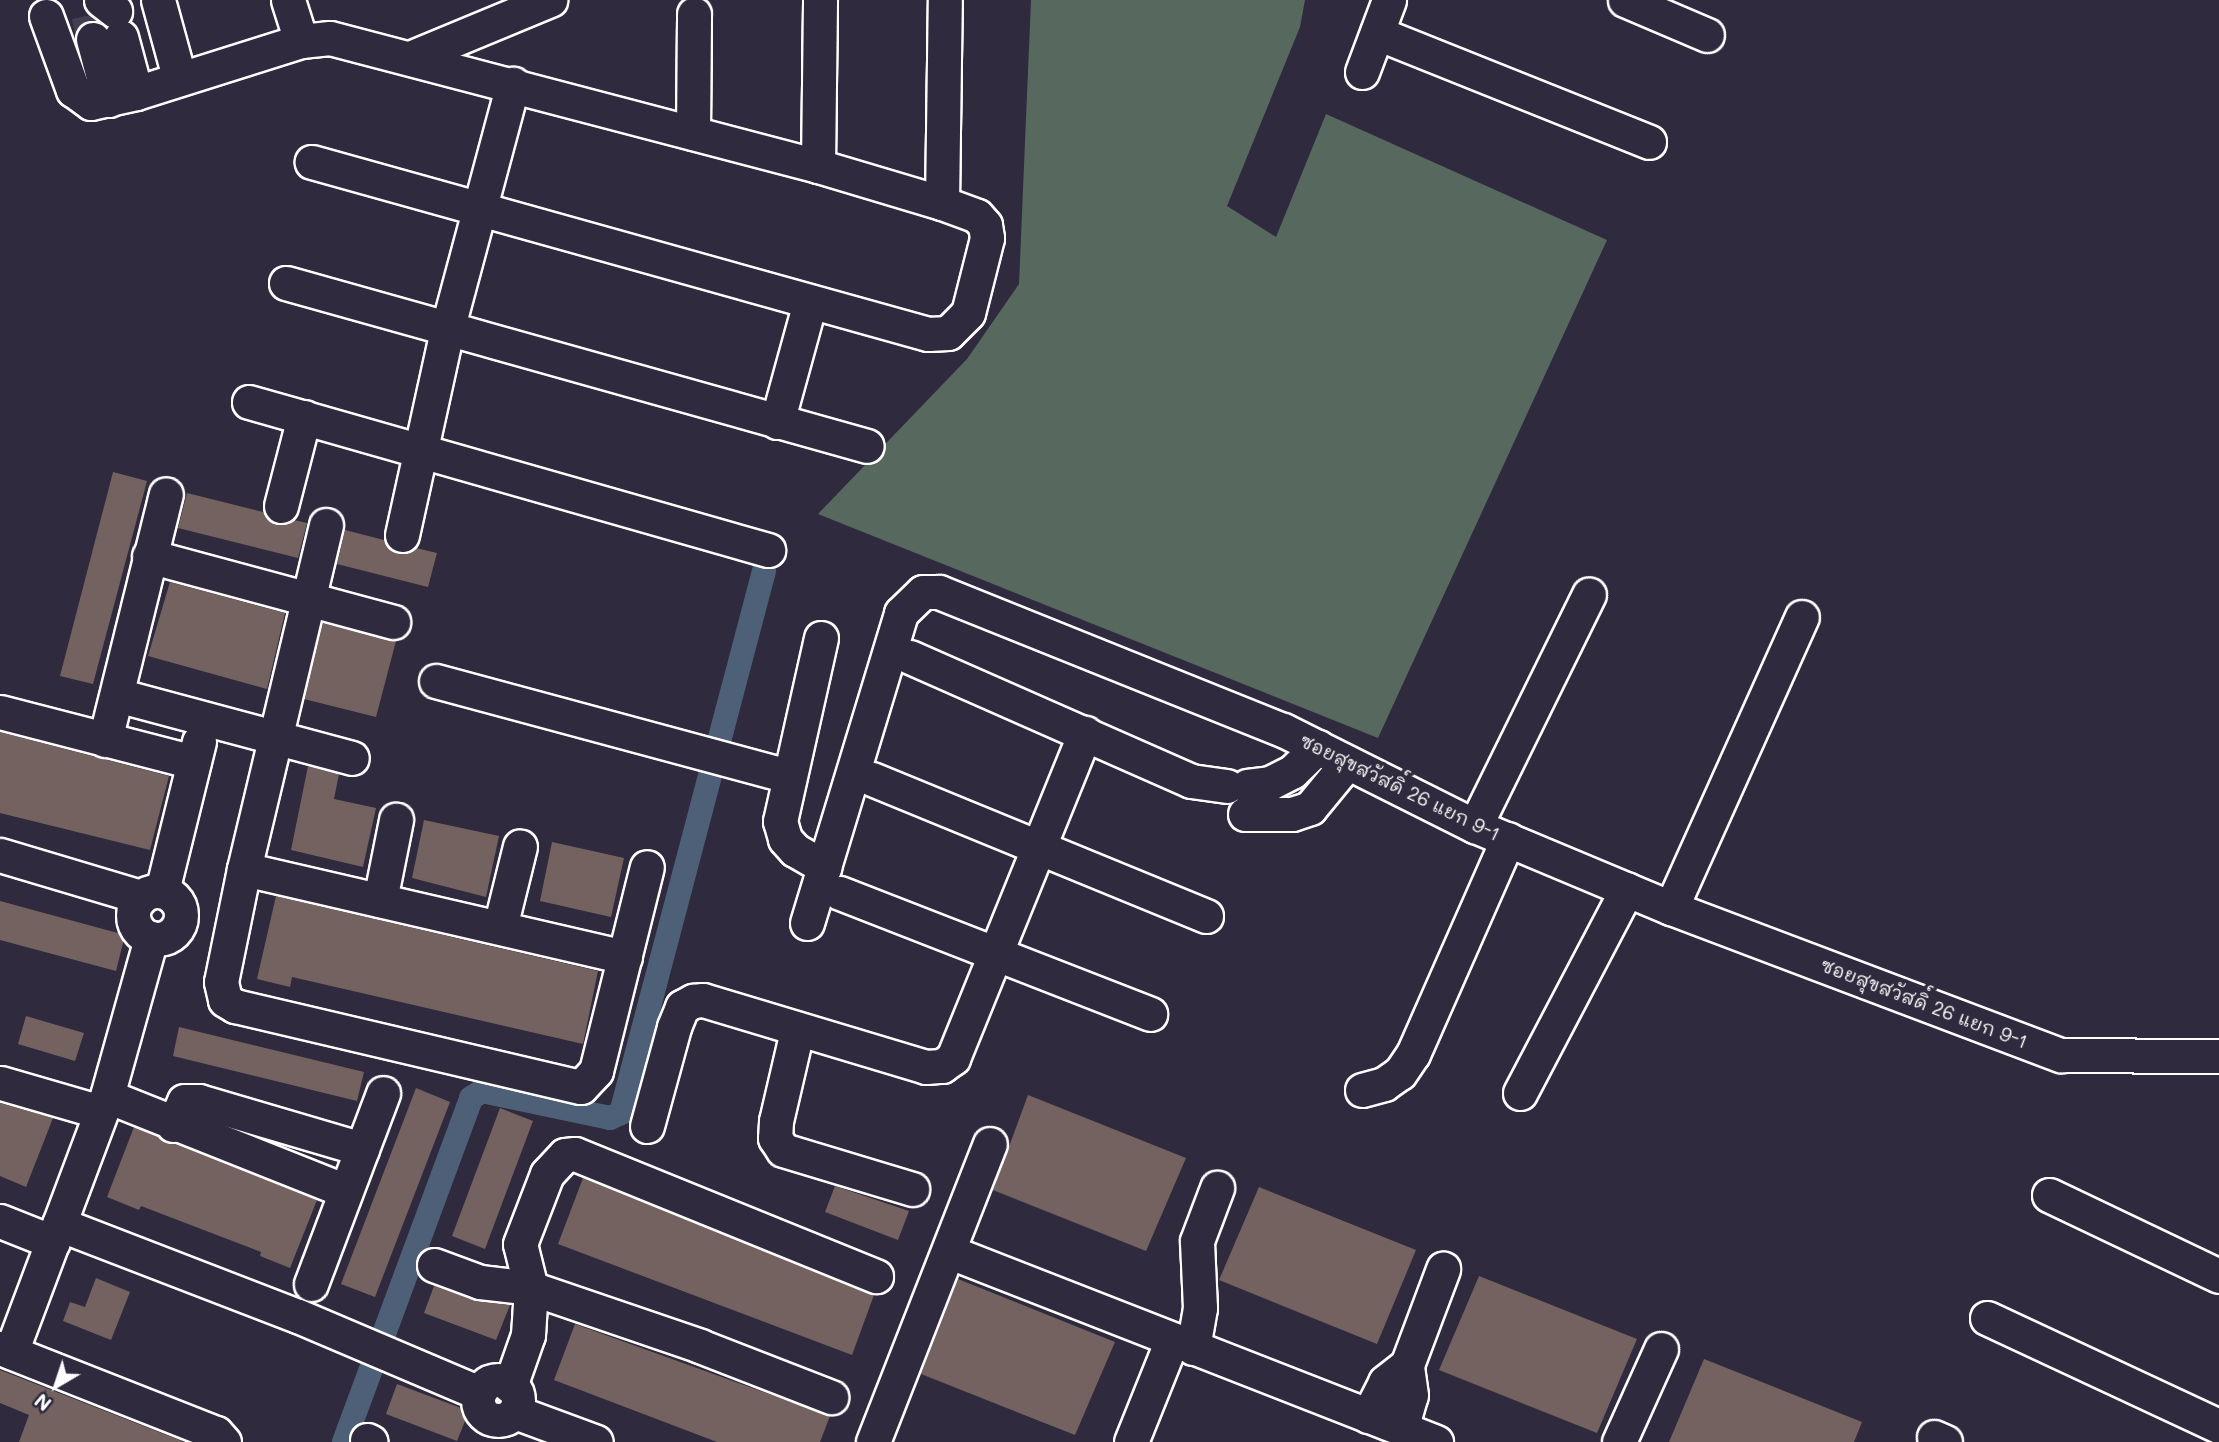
<!DOCTYPE html>
<html>
<head>
<meta charset="utf-8">
<style>
  body { margin:0 }
  #map { position:relative; width:2219px; height:1442px; overflow:hidden; background:#2f2a3d; font-family:Mali,"Playpen Sans Thai",sans-serif }
  div>[style] { position:absolute }
  .green>* { inset:0; background:#57685f }
  .canal>* { height:24px; margin:-12px; padding:0 12px; transform-origin:12px; border-radius:12px; background:#4e6078 }
  .building>* { inset:0; background:#746261 }
  .minor-tunnel>* { height:33px; margin-top:-16.5px; transform-origin:0; background:repeating-linear-gradient(90deg,#443f50 0 33px,transparent 0 50px) }
  .roads { filter:drop-shadow(2px 0 #fff) drop-shadow(-2px 0 #fff) drop-shadow(0 2px #fff) drop-shadow(0 -2px #fff) }
  .minor>* { height:33px; margin:-16.5px; padding:0 16.5px; transform-origin:16.5px; border-radius:16.5px; background:#2f2a3d }
  .minor>.ring { margin:-16.5px; padding:0; box-sizing:content-box; background:none; border:33px solid #2f2a3d; border-radius:50% }
  span { translate:-50% -50%; white-space:nowrap; text-align:center; line-height:1.15; -webkit-text-stroke:7px #2f2a3d; paint-order:stroke }
  .street-label { font-size:19px; color:#fff }
  .north { position:absolute; left:21px; top:1351px; width:70px; height:70px; -webkit-text-stroke:5px #2f2a3d; paint-order:stroke; rotate:219deg; font-size:19px; font-weight:700; line-height:28px; text-align:center; color:#fff }
  .north::after { content:''; display:block; margin:auto; width:24px; height:32px; background:#fff; clip-path:polygon(50% 0,100% 100%,50% 72%,0 100%) }
</style>
</head>
<body>
<div id="map">
  <div class="green">
    <div style="clip-path:polygon(1031px 0,1305px 0,1300px 27px,1227px 206px,1276px 237px,1326px 114px,1607px 240px,1378px 738px,818px 514px,967px 359px,1019px 284px)"></div>
  </div>
  <div class="canal">
    <div style="left:344px;top:1442px;width:367px;rotate:-69.7deg"></div>
    <div style="left:471px;top:1098px;width:13px;rotate:-32deg"></div>
    <div style="left:482px;top:1091px;width:131px;rotate:11.9deg"></div>
    <div style="left:610px;top:1118px;width:12px;rotate:-24deg"></div>
    <div style="left:621px;top:1113px;width:561px;rotate:-75.22deg"></div>
  </div>
  <div class="building">
    <div style="clip-path:polygon(113px 472px,147px 481px,93px 684px,60px 676px)"></div>
    <div style="clip-path:polygon(187px 493px,263px 512px,277px 525px,294px 520px,307px 523px,298px 558px,178px 528px)"></div>
    <div style="clip-path:polygon(345px 530px,384px 540px,397px 554px,416px 548px,437px 553px,428px 587px,337px 564px)"></div>
    <div style="clip-path:polygon(170px 582px,285px 613px,267px 689px,148px 656px)"></div>
    <div style="clip-path:polygon(322px 623px,396px 641px,376px 717px,304px 699px)"></div>
    <div style="clip-path:polygon(0 732px,169px 776px,150px 850px,0 813px)"></div>
    <div style="clip-path:polygon(308px 766px,339px 774px,334px 799px,376px 808px,363px 867px,291px 850px)"></div>
    <div style="clip-path:polygon(424px 820px,499px 836px,486px 897px,412px 878px)"></div>
    <div style="clip-path:polygon(552px 842px,624px 858px,611px 917px,540px 901px)"></div>
    <div style="clip-path:polygon(276px 896px,598px 971px,583px 1044px,292px 977px,290px 987px,257px 979px)"></div>
    <div style="clip-path:polygon(0 901px,125px 935px,116px 971px,0 940px)"></div>
    <div style="clip-path:polygon(26px 1016px,84px 1033px,75px 1061px,18px 1044px)"></div>
    <div style="clip-path:polygon(179px 1027px,364px 1072px,357px 1101px,173px 1056px)"></div>
    <div style="clip-path:polygon(416px 1088px,450px 1102px,375px 1297px,341px 1284px)"></div>
    <div style="clip-path:polygon(1028px 1095px,1186px 1158px,1146px 1251px,993px 1190px)"></div>
    <div style="clip-path:polygon(0 1103px,53px 1118px,26px 1187px,0 1176px)"></div>
    <div style="clip-path:polygon(500px 1108px,533px 1121px,485px 1249px,452px 1236px)"></div>
    <div style="clip-path:polygon(134px 1127px,317px 1200px,290px 1268px,260px 1256px,261px 1252px,141px 1206px,139px 1210px,107px 1197px)"></div>
    <div style="clip-path:polygon(583px 1178px,874px 1295px,852px 1355px,558px 1244px)"></div>
    <div style="clip-path:polygon(835px 1186px,909px 1211px,898px 1240px,825px 1212px)"></div>
    <div style="clip-path:polygon(1259px 1187px,1416px 1250px,1377px 1344px,1219px 1280px)"></div>
    <div style="clip-path:polygon(1479px 1276px,1637px 1339px,1597px 1433px,1439px 1370px)"></div>
    <div style="clip-path:polygon(96px 1278px,130px 1292px,111px 1340px,63px 1321px,70px 1302px,85px 1307px)"></div>
    <div style="clip-path:polygon(958px 1279px,1115px 1342px,1075px 1435px,921px 1374px)"></div>
    <div style="clip-path:polygon(434px 1286px,474px 1300px,510px 1305px,496px 1340px,424px 1313px)"></div>
    <div style="clip-path:polygon(575px 1324px,830px 1416px,820px 1442px,717px 1442px,554px 1380px)"></div>
    <div style="clip-path:polygon(1704px 1359px,1862px 1422px,1854px 1442px,1669px 1442px)"></div>
    <div style="clip-path:polygon(0 1370px,182px 1441px,181px 1442px,19px 1442px,29px 1415px,0 1403px)"></div>
    <div style="clip-path:polygon(397px 1384px,469px 1411px,457px 1441px,386px 1414px)"></div>
  </div>
  <div class="minor-tunnel">
    <div style="left:88px;top:15px;width:25px;rotate:78deg"></div>
  </div>
  <div class="roads">
    <div class="minor">
      <div style="left:101px;top:0;width:18px;rotate:38deg"></div>
      <div style="left:158px;top:0;width:80px;rotate:74.7deg"></div>
      <div style="left:288px;top:0;width:43px;rotate:72.4deg"></div>
      <div style="left:1625px;top:0;width:89px;rotate:23.1deg"></div>
      <div style="left:46px;top:16px;width:79px;rotate:70deg"></div>
      <div style="left:73px;top:90px;width:22px;rotate:36deg"></div>
      <div style="left:91px;top:103px;width:46px;rotate:-12.5deg"></div>
      <div style="left:136px;top:93px;width:173px;rotate:-17.5deg"></div>
      <div style="left:301px;top:41px;width:29px;rotate:-6deg"></div>
      <div style="left:330px;top:38px;width:505px;rotate:14.7deg"></div>
      <div style="left:818px;top:166px;width:129px;rotate:16.6deg"></div>
      <div style="left:942px;top:203px;width:37px;rotate:20deg"></div>
      <div style="left:977px;top:216px;width:12px;rotate:48deg"></div>
      <div style="left:985px;top:225px;width:13px;rotate:81deg"></div>
      <div style="left:987px;top:238px;width:77px;rotate:104.2deg"></div>
      <div style="left:968px;top:313px;width:28px;rotate:135deg"></div>
      <div style="left:948px;top:333px;width:20px;rotate:177deg"></div>
      <div style="left:928px;top:334px;width:640px;rotate:-164.4deg"></div>
      <div style="left:1377px;top:33px;width:293px;rotate:21.8deg"></div>
      <div style="left:121px;top:37px;width:58px;rotate:75deg"></div>
      <div style="left:93px;top:39px;width:63px;rotate:75.3deg"></div>
      <div style="left:410px;top:58px;width:152px;rotate:-22.5deg"></div>
      <div style="left:1362px;top:72px;width:77px;rotate:-69.4deg"></div>
      <div style="left:693px;top:133px;width:119px;rotate:-89.5deg"></div>
      <div style="left:818px;top:166px;width:166px;rotate:-89.3deg"></div>
      <div style="left:942px;top:203px;width:203px;rotate:-89.2deg"></div>
      <div style="left:286px;top:283px;width:603px;rotate:15.67deg"></div>
      <div style="left:249px;top:402px;width:540px;rotate:15.92deg"></div>
      <div style="left:777px;top:422px;width:124px;rotate:-74.6deg"></div>
      <div style="left:281px;top:506px;width:92px;rotate:-75.5deg"></div>
      <div style="left:326px;top:525px;width:354px;rotate:103.4deg"></div>
      <div style="left:244px;top:869px;width:115px;rotate:101.5deg"></div>
      <div style="left:221px;top:982px;width:18px;rotate:77deg"></div>
      <div style="left:225px;top:1000px;width:12px;rotate:31deg"></div>
      <div style="left:235px;top:1006px;width:355px;rotate:13.2deg"></div>
      <div style="left:581px;top:1087px;width:22px;rotate:-47deg"></div>
      <div style="left:596px;top:1071px;width:210px;rotate:-76deg"></div>
      <div style="left:402px;top:535px;width:210px;rotate:-77.6deg"></div>
      <div style="left:447px;top:330px;width:255px;rotate:-75deg"></div>
      <div style="left:149px;top:556px;width:253px;rotate:15.1deg"></div>
      <div style="left:821px;top:638px;width:188px;rotate:102.6deg"></div>
      <div style="left:780px;top:821px;width:19px;rotate:74deg"></div>
      <div style="left:785px;top:839px;width:15px;rotate:48deg"></div>
      <div style="left:795px;top:850px;width:34px;rotate:30deg"></div>
      <div style="left:910px;top:657px;width:307px;rotate:23.8deg"></div>
      <div style="left:1191px;top:781px;width:36px;rotate:8deg"></div>
      <div style="left:436px;top:681px;width:366px;rotate:15.1deg"></div>
      <div style="left:117px;top:695px;width:243px;rotate:15deg"></div>
      <div style="left:0;top:712px;width:200px;rotate:14.5deg"></div>
      <div style="left:105px;top:740px;width:253px;rotate:-76.1deg"></div>
      <div style="left:872px;top:779px;width:361px;rotate:22.3deg"></div>
      <div style="left:1247px;top:786px;width:23px;rotate:-7deg"></div>
      <div style="left:1270px;top:783px;width:25px;rotate:-27deg"></div>
      <div style="left:1292px;top:772px;width:36px;rotate:-44deg"></div>
      <div style="left:1245px;top:814px;width:47px"></div>
      <div style="left:1292px;top:814px;width:19px;rotate:-18deg"></div>
      <div style="left:1310px;top:808px;width:58px;rotate:-50.6deg"></div>
      <div style="left:1475px;top:826px;width:258px;rotate:-63.8deg"></div>
      <div style="left:0;top:855px;width:147px;rotate:16.6deg"></div>
      <div style="left:244px;top:869px;width:391px;rotate:13deg"></div>
      <div style="left:162px;top:891px;width:154px;rotate:-76.1deg"></div>
      <div class="ring" style="left:133px;top:891px;width:15px;height:15px"></div>
      <div style="left:840px;top:893px;width:333px;rotate:21.3deg"></div>
      <div style="left:380px;top:900px;width:82px;rotate:-78.7deg"></div>
      <div style="left:1671px;top:908px;width:319px;rotate:-65.8deg"></div>
      <div style="left:807px;top:923px;width:324px;rotate:-73.1deg"></div>
      <div style="left:901px;top:613px;width:30px;rotate:-44deg"></div>
      <div style="left:923px;top:592px;width:16px"></div>
      <div style="left:939px;top:592px;width:371px;rotate:21.9deg"></div>
      <div style="left:1283px;top:730px;width:215px;rotate:26.6deg"></div>
      <div style="left:1475px;top:826px;width:212px;rotate:22.7deg"></div>
      <div style="left:1671px;top:908px;width:417px;rotate:20.7deg"></div>
      <div style="left:2061px;top:1055px;width:158px;rotate:0.4deg"></div>
      <div style="left:500px;top:927px;width:83px;rotate:-76.1deg"></div>
      <div style="left:797px;top:1031px;width:92px;rotate:103.1deg"></div>
      <div style="left:776px;top:1121px;width:17px;rotate:93deg"></div>
      <div style="left:775px;top:1138px;width:14px;rotate:56deg"></div>
      <div style="left:783px;top:1150px;width:135px;rotate:16.8deg"></div>
      <div style="left:1px;top:1083px;width:104px;rotate:16.2deg"></div>
      <div style="left:1362px;top:1090px;width:23px;rotate:-15deg"></div>
      <div style="left:1384px;top:1084px;width:19px;rotate:-35deg"></div>
      <div style="left:1400px;top:1073px;width:23px;rotate:-56deg"></div>
      <div style="left:1413px;top:1054px;width:235px;rotate:-66.2deg"></div>
      <div style="left:1520px;top:1093px;width:230px;rotate:-62.3deg"></div>
      <div style="left:107px;top:1096px;width:257px;rotate:21.7deg"></div>
      <div style="left:173px;top:1125px;width:26px;rotate:-65deg"></div>
      <div style="left:184px;top:1101px;width:15px"></div>
      <div style="left:199px;top:1101px;width:170px;rotate:16.4deg"></div>
      <div style="left:647px;top:1126px;width:103px;rotate:-74.7deg"></div>
      <div style="left:674px;top:1027px;width:22px;rotate:-68deg"></div>
      <div style="left:682px;top:1007px;width:13px;rotate:-29deg"></div>
      <div style="left:693px;top:1001px;width:10px;rotate:-6deg"></div>
      <div style="left:703px;top:1000px;width:233px;rotate:16.7deg"></div>
      <div style="left:926px;top:1067px;width:16px;rotate:-4deg"></div>
      <div style="left:942px;top:1066px;width:14px;rotate:-36deg"></div>
      <div style="left:953px;top:1058px;width:351px;rotate:-67.9deg"></div>
      <div style="left:2049px;top:1195px;width:188px;rotate:25.5deg"></div>
      <div style="left:0;top:1221px;width:57px;rotate:21.6deg"></div>
      <div style="left:59px;top:1224px;width:256px;rotate:21.1deg"></div>
      <div style="left:298px;top:1316px;width:197px;rotate:23deg"></div>
      <div style="left:950px;top:1252px;width:522px;rotate:21.35deg"></div>
      <div style="left:434px;top:1265px;width:49px;rotate:20.3deg"></div>
      <div style="left:480px;top:1282px;width:51px;rotate:6.7deg"></div>
      <div style="left:531px;top:1288px;width:45px;rotate:-104deg"></div>
      <div style="left:520px;top:1244px;width:75px;rotate:-68.9deg"></div>
      <div style="left:547px;top:1174px;width:26px;rotate:-47deg"></div>
      <div style="left:565px;top:1155px;width:10px;rotate:-6deg"></div>
      <div style="left:575px;top:1154px;width:325px;rotate:22.1deg"></div>
      <div style="left:311px;top:1284px;width:204px;rotate:-69.3deg"></div>
      <div style="left:1987px;top:1318px;width:256px;rotate:25deg"></div>
      <div style="left:0;top:1348px;width:232px;rotate:21.5deg"></div>
      <div style="left:216px;top:1433px;width:12px;rotate:48deg"></div>
      <div style="left:1193px;top:1348px;width:41px;rotate:-80.1deg"></div>
      <div style="left:1200px;top:1308px;width:67px;rotate:-92.6deg"></div>
      <div style="left:1197px;top:1241px;width:57px;rotate:-69.3deg"></div>
      <div style="left:11px;top:1352px;width:273px;rotate:-69.4deg"></div>
      <div style="left:107px;top:1096px;width:164px;rotate:-74.4deg"></div>
      <div class="ring" style="left:478px;top:1380px;width:7px;height:7px"></div>
      <div style="left:510px;top:1386px;width:54px;rotate:-70.6deg"></div>
      <div style="left:528px;top:1335px;width:47px;rotate:-86.3deg"></div>
      <div style="left:531px;top:1288px;width:179px;rotate:18.9deg"></div>
      <div style="left:700px;top:1346px;width:141px;rotate:21.3deg"></div>
      <div style="left:515px;top:1412px;width:86px;rotate:20.3deg"></div>
      <div style="left:1368px;top:1416px;width:38px;rotate:-63deg"></div>
      <div style="left:1385px;top:1382px;width:28px;rotate:-38deg"></div>
      <div style="left:1401px;top:1429px;width:35px;rotate:-74deg"></div>
      <div style="left:1411px;top:1395px;width:30px;rotate:-98deg"></div>
      <div style="left:1407px;top:1365px;width:103px;rotate:-69.4deg"></div>
      <div style="left:1934px;top:1437px;width:12px;rotate:24deg"></div>
      <div style="left:367px;top:1440px;width:4px;rotate:27deg"></div>
      <div style="left:873px;top:1442px;width:320px;rotate:-68.6deg"></div>
      <div style="left:1131px;top:1442px;width:110px;rotate:-68.1deg"></div>
      <div style="left:1619px;top:1442px;width:102px;rotate:-65.7deg"></div>
    </div>
  </div>
  <div class="street-label">
    <span style="left:1400px;top:787px;rotate:26deg">ซอยสุขสวัสดิ์ 26 แยก 9-1</span>
    <span style="left:1924px;top:1003px;rotate:21deg">ซอยสุขสวัสดิ์ 26 แยก 9-1</span>
  </div>
  <div class="north">N</div>
</div>
</body>
</html>
